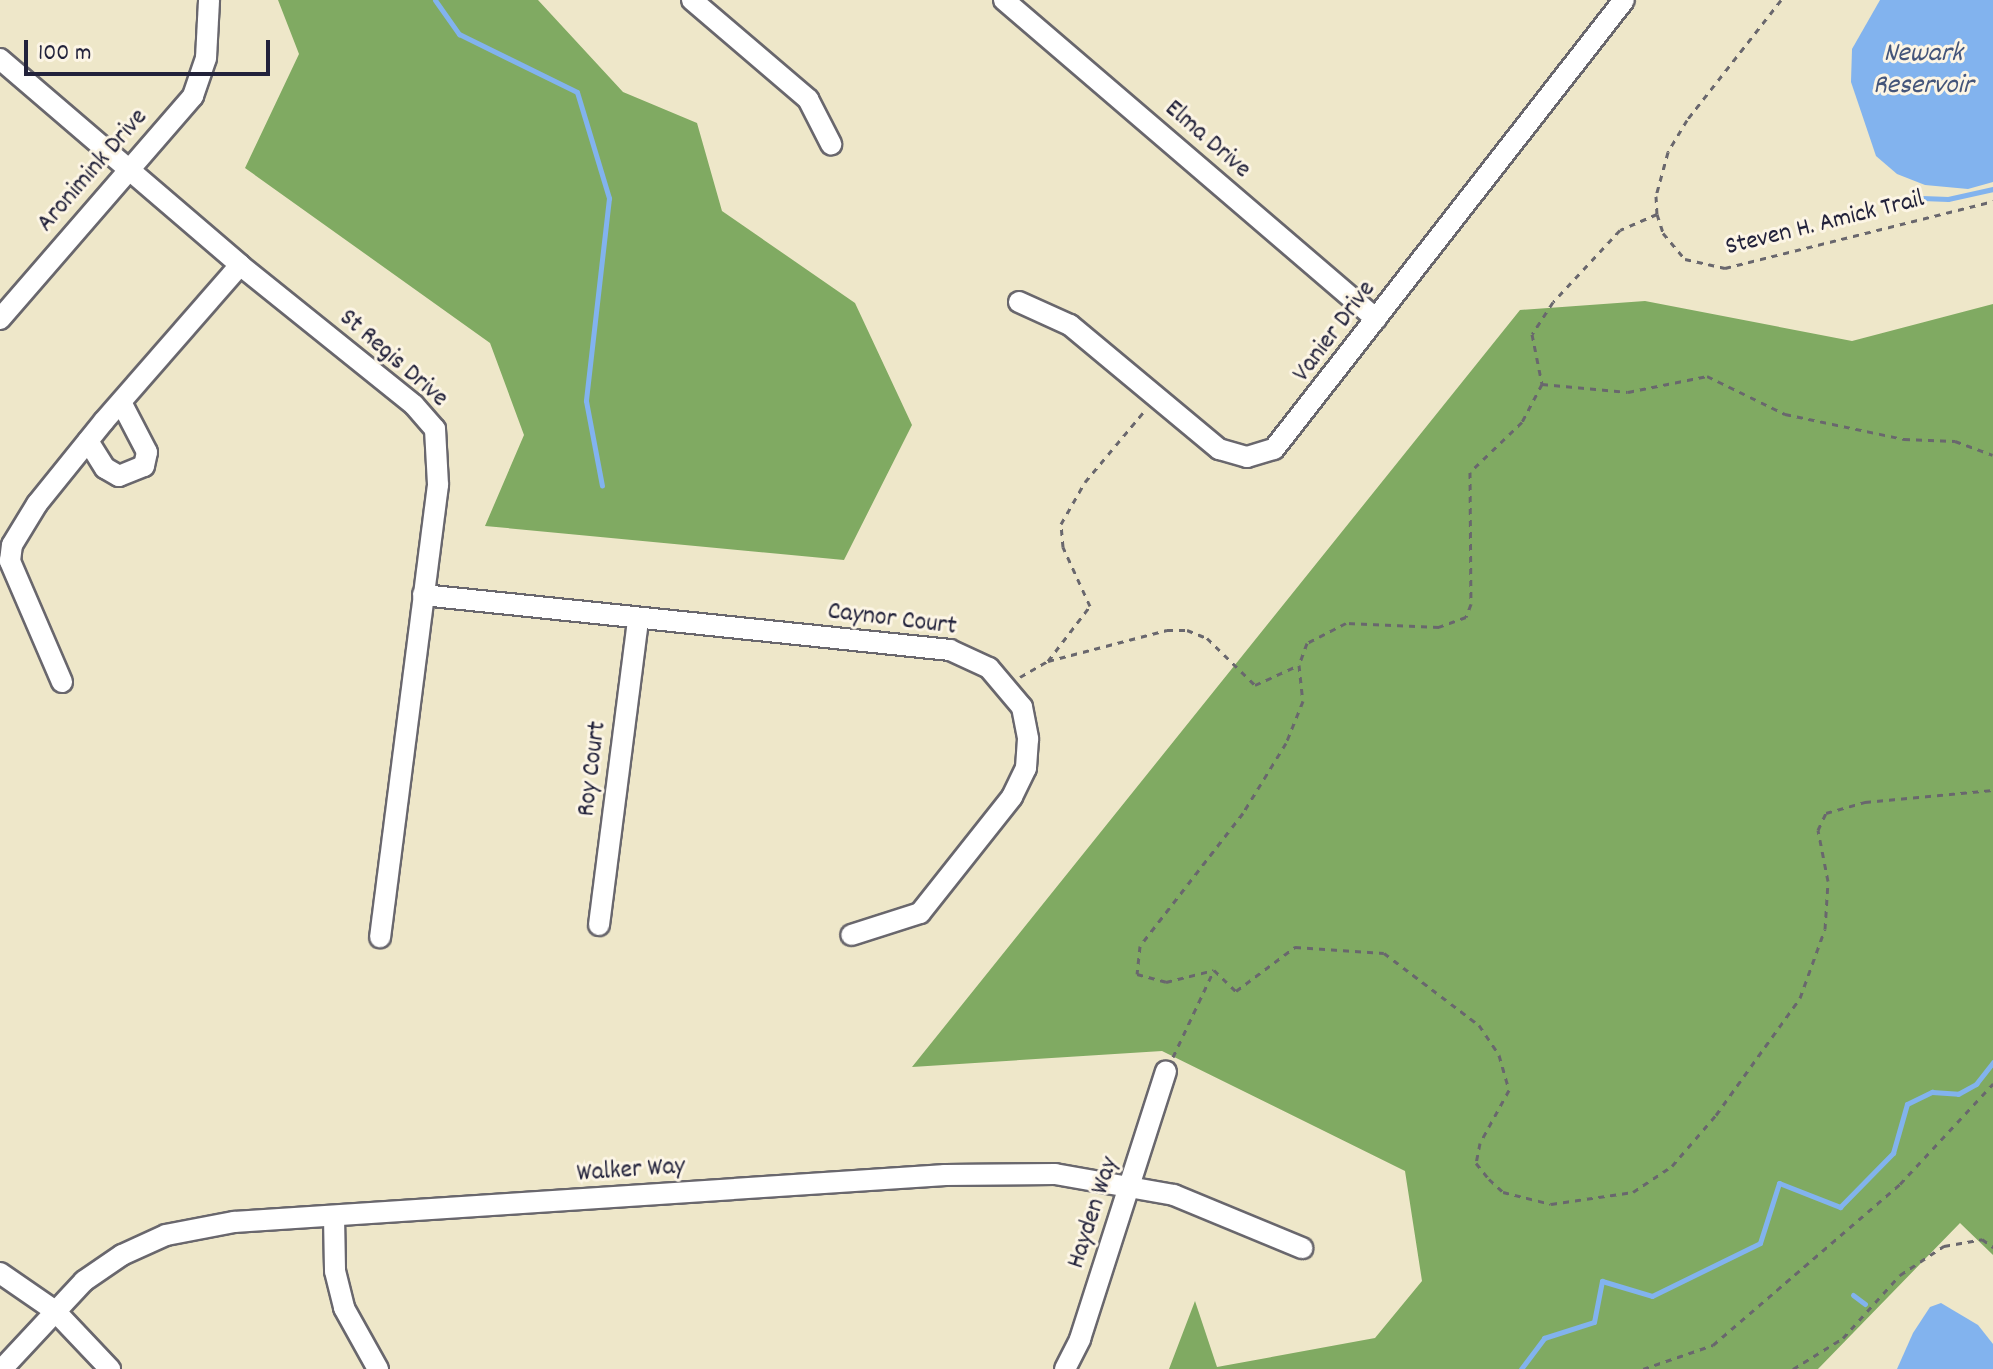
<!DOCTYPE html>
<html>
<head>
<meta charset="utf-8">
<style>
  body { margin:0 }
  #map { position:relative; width:1993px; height:1369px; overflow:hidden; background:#eee7c9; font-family:Dekko,sans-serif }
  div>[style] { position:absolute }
  .forest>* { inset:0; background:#80aa62 }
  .water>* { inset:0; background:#82b3ee }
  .stream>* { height:5px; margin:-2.5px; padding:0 2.5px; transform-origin:2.5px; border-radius:2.5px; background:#82b3ee }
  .path>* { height:3px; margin-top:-1.5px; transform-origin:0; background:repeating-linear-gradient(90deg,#69676d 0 6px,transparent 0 12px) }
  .roads { filter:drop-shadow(2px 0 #69676d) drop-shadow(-2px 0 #69676d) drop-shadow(0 2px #69676d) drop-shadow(0 -2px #69676d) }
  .minor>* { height:20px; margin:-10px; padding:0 10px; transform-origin:10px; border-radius:10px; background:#fff }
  span { translate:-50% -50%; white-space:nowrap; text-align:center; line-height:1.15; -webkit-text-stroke:6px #fcf5e5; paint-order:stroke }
  .street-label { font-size:26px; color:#22223b }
  .water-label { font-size:28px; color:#44557a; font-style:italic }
  .scale { position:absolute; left:24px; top:40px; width:246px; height:36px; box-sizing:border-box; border:4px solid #22223b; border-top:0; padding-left:10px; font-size:24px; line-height:28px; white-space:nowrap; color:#22223b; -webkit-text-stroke:6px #fcf5e5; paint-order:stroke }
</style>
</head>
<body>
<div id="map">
  <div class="forest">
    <div style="clip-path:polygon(278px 0,538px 0,623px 92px,697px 123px,722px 211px,855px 303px,912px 425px,844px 560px,485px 526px,524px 435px,490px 343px,245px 168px,299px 54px)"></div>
    <div style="clip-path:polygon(1645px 301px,1852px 341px,1993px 304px,1993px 1255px,1960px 1223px,1818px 1369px,1169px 1369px,1195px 1301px,1217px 1367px,1375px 1338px,1422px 1281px,1405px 1171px,1162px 1051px,912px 1067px,1520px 310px)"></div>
  </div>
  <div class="water">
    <div style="clip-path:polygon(1880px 0,1993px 0,1993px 182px,1968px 189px,1925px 185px,1897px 174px,1876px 156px,1851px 82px,1852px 49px)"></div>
    <div style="clip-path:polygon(1941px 1303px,1978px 1325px,1993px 1344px,1993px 1369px,1897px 1369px,1913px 1333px,1930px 1307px)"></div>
  </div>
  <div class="stream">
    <div style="left:435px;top:0;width:42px;rotate:54.8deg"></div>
    <div style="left:459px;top:34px;width:131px;rotate:26.2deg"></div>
    <div style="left:577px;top:92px;width:111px;rotate:73.2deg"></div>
    <div style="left:609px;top:198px;width:204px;rotate:96.5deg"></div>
    <div style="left:586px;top:401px;width:86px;rotate:79.3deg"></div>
    <div style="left:1922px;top:198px;width:26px;rotate:2deg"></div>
    <div style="left:1948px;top:199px;width:46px;rotate:-12.5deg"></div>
    <div style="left:1853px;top:1295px;width:15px;rotate:37deg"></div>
    <div style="left:1521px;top:1369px;width:39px;rotate:-53deg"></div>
    <div style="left:1544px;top:1338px;width:52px;rotate:-17.7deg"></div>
    <div style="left:1594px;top:1322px;width:42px;rotate:-79deg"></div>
    <div style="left:1602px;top:1281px;width:52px;rotate:16.7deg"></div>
    <div style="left:1652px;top:1296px;width:120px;rotate:-26.1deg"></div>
    <div style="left:1760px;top:1243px;width:63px;rotate:-72.4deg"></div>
    <div style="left:1779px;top:1183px;width:66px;rotate:21.5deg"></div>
    <div style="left:1840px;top:1207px;width:76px;rotate:-45.5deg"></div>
    <div style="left:1893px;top:1153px;width:51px;rotate:-74.1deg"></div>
    <div style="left:1907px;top:1104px;width:28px;rotate:-26deg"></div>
    <div style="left:1932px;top:1092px;width:26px;rotate:4deg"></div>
    <div style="left:1958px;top:1094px;width:21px;rotate:-29deg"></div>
    <div style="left:1976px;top:1084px;width:28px;rotate:-52deg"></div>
  </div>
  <div class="path">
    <div style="left:1781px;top:0;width:152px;rotate:128.1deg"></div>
    <div style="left:1687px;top:120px;width:37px;rotate:121deg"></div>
    <div style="left:1668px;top:152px;width:46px;rotate:105.3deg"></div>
    <div style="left:1656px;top:196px;width:18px;rotate:87deg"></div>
    <div style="left:1657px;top:214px;width:20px;rotate:72deg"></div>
    <div style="left:1663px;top:233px;width:34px;rotate:50deg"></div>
    <div style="left:1685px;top:259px;width:41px;rotate:12.7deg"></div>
    <div style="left:1725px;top:268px;width:276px;rotate:-14deg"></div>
    <div style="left:1657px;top:214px;width:40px;rotate:156.6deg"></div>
    <div style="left:1620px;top:230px;width:98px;rotate:132.9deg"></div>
    <div style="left:1553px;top:302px;width:38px;rotate:123deg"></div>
    <div style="left:1532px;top:334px;width:51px;rotate:78.7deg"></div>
    <div style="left:1542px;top:384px;width:86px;rotate:5.3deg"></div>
    <div style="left:1628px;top:392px;width:81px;rotate:-11.4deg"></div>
    <div style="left:1707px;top:376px;width:87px;rotate:26deg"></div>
    <div style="left:1785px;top:414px;width:122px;rotate:11.9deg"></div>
    <div style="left:1904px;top:439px;width:51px;rotate:2.2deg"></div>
    <div style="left:1955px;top:441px;width:40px;rotate:20.2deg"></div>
    <div style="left:1542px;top:384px;width:43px;rotate:117.8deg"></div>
    <div style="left:1522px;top:422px;width:72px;rotate:136.1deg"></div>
    <div style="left:1470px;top:472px;width:132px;rotate:89.6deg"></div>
    <div style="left:1471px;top:604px;width:14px;rotate:111deg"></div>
    <div style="left:1466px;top:617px;width:29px;rotate:160deg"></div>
    <div style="left:1439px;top:627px;width:93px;rotate:-177.5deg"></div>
    <div style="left:1346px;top:623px;width:44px;rotate:152.9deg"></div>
    <div style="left:1307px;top:643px;width:23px;rotate:110deg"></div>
    <div style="left:1299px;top:665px;width:36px;rotate:84deg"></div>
    <div style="left:1303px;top:701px;width:45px;rotate:112deg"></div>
    <div style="left:1286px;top:743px;width:82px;rotate:121.6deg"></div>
    <div style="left:1243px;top:813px;width:168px;rotate:127.8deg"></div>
    <div style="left:1140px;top:946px;width:28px;rotate:96deg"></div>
    <div style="left:1137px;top:974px;width:30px;rotate:15deg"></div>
    <div style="left:1166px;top:982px;width:49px;rotate:-14deg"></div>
    <div style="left:1214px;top:970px;width:30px;rotate:44deg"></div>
    <div style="left:1236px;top:991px;width:74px;rotate:-36.7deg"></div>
    <div style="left:1295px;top:947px;width:89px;rotate:3.9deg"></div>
    <div style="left:1384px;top:953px;width:119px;rotate:37.2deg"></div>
    <div style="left:1479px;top:1025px;width:36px;rotate:56deg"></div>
    <div style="left:1499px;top:1055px;width:36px;rotate:74deg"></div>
    <div style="left:1509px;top:1090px;width:60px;rotate:118.7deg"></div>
    <div style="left:1480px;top:1143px;width:20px;rotate:101deg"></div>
    <div style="left:1476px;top:1163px;width:21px;rotate:51deg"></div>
    <div style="left:1489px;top:1179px;width:19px;rotate:43deg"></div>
    <div style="left:1503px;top:1192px;width:49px;rotate:14deg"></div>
    <div style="left:1551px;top:1204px;width:83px;rotate:-8.3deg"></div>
    <div style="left:1633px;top:1192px;width:47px;rotate:-33.7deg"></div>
    <div style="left:1672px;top:1166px;width:67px;rotate:-49.2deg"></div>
    <div style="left:1716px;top:1115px;width:144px;rotate:-54.3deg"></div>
    <div style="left:1800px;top:998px;width:73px;rotate:-70.1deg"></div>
    <div style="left:1825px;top:929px;width:48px;rotate:-86.4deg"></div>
    <div style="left:1828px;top:881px;width:52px;rotate:-101.1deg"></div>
    <div style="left:1818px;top:830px;width:19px;rotate:-65deg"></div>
    <div style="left:1826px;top:813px;width:41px;rotate:-15.8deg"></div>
    <div style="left:1865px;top:802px;width:129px;rotate:-5.4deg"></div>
    <div style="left:1048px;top:661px;width:69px;rotate:-52.6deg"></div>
    <div style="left:1090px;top:606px;width:65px;rotate:-114.6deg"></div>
    <div style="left:1063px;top:547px;width:23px;rotate:-95deg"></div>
    <div style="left:1061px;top:524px;width:48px;rotate:-60.3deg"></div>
    <div style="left:1085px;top:482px;width:95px;rotate:-50.1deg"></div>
    <div style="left:1020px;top:677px;width:32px;rotate:-30deg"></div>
    <div style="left:1048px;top:661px;width:123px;rotate:-14.6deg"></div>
    <div style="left:1167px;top:630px;width:20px"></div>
    <div style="left:1187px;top:630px;width:22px;rotate:22deg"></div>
    <div style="left:1207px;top:638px;width:67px;rotate:44.4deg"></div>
    <div style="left:1255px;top:685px;width:48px;rotate:-24.4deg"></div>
    <div style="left:1173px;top:1057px;width:96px;rotate:-64.8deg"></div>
    <div style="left:1643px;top:1369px;width:74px;rotate:-18.9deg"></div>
    <div style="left:1713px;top:1345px;width:247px;rotate:-40.7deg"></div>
    <div style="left:1900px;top:1184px;width:137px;rotate:-47.1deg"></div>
    <div style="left:1793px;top:1369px;width:59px;rotate:-31.8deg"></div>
    <div style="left:1843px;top:1338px;width:85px;rotate:-47.9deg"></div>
    <div style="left:1900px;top:1275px;width:53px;rotate:-33.4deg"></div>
    <div style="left:1944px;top:1246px;width:39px;rotate:-10deg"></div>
    <div style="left:1982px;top:1239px;width:14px;rotate:36deg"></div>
  </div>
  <div class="roads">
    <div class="minor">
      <div style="left:692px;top:0;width:153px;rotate:40.5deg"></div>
      <div style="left:808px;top:99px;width:51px;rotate:62.9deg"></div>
      <div style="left:1004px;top:0;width:490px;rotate:40.6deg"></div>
      <div style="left:0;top:59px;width:316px;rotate:40.6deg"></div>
      <div style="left:240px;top:265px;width:223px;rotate:38.8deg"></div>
      <div style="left:414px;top:405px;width:32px;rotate:49deg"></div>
      <div style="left:435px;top:429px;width:56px;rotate:86.9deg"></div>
      <div style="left:438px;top:485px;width:456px;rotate:97.3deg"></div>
      <div style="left:1019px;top:302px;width:56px;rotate:24.3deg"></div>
      <div style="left:1070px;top:325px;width:194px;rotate:39.8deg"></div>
      <div style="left:1219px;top:449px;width:29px;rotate:16deg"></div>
      <div style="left:1247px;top:457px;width:28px;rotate:-17deg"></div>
      <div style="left:1274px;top:449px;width:569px;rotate:-52.06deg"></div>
      <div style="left:0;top:319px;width:295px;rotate:-49.1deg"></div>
      <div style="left:193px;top:96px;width:40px;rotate:-71.1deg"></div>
      <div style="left:206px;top:58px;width:58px;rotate:-87deg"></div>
      <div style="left:88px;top:441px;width:32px;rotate:58deg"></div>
      <div style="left:105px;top:468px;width:16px;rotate:30deg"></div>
      <div style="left:119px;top:476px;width:27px;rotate:-22deg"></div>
      <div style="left:144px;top:466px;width:14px;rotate:-78deg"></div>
      <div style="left:147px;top:452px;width:56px;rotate:-117.5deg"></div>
      <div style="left:423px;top:595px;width:530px;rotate:5.96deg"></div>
      <div style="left:950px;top:650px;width:43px;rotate:24.8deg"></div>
      <div style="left:989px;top:668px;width:51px;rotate:49.8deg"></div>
      <div style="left:1022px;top:707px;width:33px;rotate:79deg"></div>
      <div style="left:1028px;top:739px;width:29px;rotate:94deg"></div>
      <div style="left:1026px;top:768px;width:32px;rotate:116deg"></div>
      <div style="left:1012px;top:797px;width:148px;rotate:128.4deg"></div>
      <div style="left:920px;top:913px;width:72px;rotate:162.3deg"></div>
      <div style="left:62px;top:682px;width:132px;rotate:-113.3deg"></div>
      <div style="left:10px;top:561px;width:16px;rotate:-83deg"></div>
      <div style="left:12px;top:545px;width:48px;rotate:-58.6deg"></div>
      <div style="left:37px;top:504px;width:107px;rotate:-51.1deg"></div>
      <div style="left:104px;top:421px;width:207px;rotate:-48.9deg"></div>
      <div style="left:599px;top:925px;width:307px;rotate:-82.7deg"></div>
      <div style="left:334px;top:1217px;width:54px;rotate:88.9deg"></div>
      <div style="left:335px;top:1271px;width:38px;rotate:76deg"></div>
      <div style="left:344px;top:1308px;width:70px;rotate:60.9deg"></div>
      <div style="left:0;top:1273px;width:67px;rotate:34.6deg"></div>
      <div style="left:55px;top:1311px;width:80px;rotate:46.5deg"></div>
      <div style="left:2px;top:1369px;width:120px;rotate:-47deg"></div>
      <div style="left:84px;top:1281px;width:46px;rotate:-34.4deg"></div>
      <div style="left:122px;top:1255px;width:48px;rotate:-24.4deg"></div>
      <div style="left:166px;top:1235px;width:69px;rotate:-10.8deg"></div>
      <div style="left:234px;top:1222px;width:713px;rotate:-3.78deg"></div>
      <div style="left:945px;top:1175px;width:110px;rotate:-0.5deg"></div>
      <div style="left:1055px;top:1174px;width:121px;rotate:10deg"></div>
      <div style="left:1174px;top:1195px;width:139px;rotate:22.5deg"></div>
      <div style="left:1065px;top:1369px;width:34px;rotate:-63deg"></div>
      <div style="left:1080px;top:1339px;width:281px;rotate:-72.2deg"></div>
    </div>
  </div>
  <div class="street-label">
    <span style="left:1207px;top:140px;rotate:41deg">Elma Drive</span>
    <span style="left:93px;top:171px;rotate:-49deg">Aronimink Drive</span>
    <span style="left:1825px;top:224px;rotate:-14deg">Steven H. Amick Trail</span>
    <span style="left:1335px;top:332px;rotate:-53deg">Vanier Drive</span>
    <span style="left:393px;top:359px;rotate:41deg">St Regis Drive</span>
    <span style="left:892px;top:620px;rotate:7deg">Caynor Court</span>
    <span style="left:593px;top:769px;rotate:-83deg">Roy Court</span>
    <span style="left:631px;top:1171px;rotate:-4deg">Walker Way</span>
    <span style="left:1094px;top:1213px;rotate:-72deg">Hayden Way</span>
  </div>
  <div class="water-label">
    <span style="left:1923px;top:71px">Newark<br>Reservoir</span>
  </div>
  <div class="scale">100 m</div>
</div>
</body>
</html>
